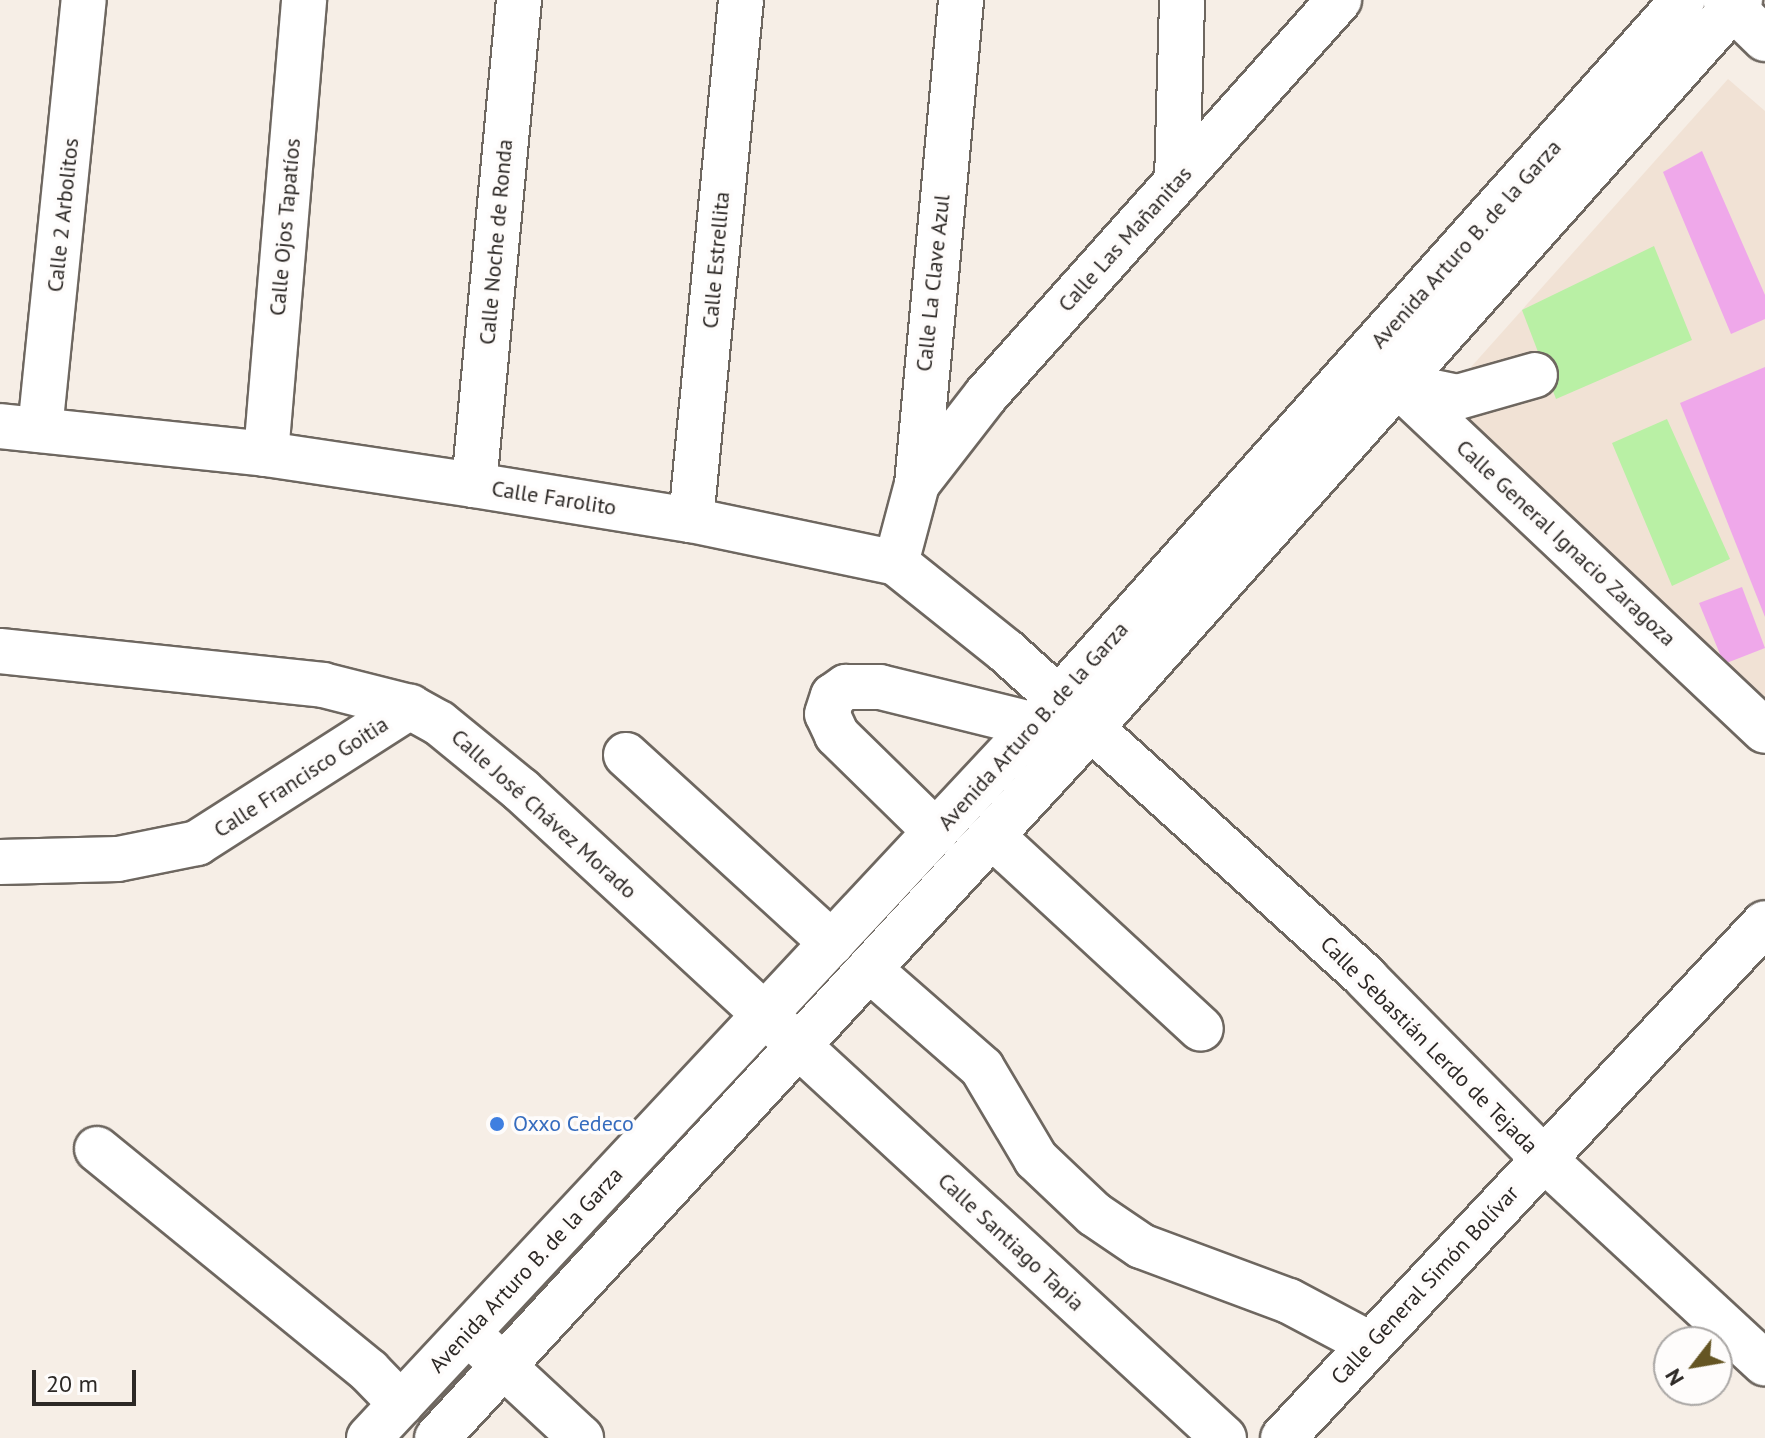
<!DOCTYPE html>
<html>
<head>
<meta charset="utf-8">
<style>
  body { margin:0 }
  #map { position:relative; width:1765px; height:1438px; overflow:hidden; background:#f6eee6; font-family:"PT Sans",sans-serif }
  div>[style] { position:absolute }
  .built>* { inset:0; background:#f1e2d5 }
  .green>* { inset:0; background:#b9f0a5 }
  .building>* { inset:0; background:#efa8ea }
  .roads { filter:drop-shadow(2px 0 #6e6760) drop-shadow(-2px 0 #6e6760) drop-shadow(0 2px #6e6760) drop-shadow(0 -2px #6e6760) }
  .minor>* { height:44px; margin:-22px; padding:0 22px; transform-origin:22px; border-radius:22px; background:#fff }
  .dots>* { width:22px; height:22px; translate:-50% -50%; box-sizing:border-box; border:4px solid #fefcfb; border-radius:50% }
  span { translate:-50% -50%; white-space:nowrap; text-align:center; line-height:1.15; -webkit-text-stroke:7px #fefcfb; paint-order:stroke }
  .street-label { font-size:22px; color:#2c2825 }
  .shop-label { font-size:22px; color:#366cbe }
  .left { translate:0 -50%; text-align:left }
  .north { position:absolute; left:1653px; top:1326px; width:80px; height:80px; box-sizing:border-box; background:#fefcfb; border:2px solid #aaa7a5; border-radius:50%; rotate:239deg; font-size:22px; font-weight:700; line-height:32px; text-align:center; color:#2c2825 }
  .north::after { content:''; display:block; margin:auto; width:28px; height:36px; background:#655523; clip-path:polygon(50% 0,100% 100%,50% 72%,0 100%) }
  .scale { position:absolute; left:32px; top:1370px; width:104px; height:36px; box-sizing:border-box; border:4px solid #2c2825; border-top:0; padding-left:10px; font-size:24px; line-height:28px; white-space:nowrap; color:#2c2825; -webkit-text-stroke:6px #fefcfb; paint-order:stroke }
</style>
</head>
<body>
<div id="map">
  <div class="built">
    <div style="clip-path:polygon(1728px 79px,1765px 111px,1765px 702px,1438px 404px)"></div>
  </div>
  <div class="green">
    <div style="clip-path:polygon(1654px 246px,1692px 340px,1556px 399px,1522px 310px)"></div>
    <div style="clip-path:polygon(1667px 419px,1730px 559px,1672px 586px,1612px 443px)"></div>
  </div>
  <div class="building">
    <div style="clip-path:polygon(1702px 151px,1765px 295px,1765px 319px,1731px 334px,1663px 172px)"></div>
    <div style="clip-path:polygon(1765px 367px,1765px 617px,1680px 403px)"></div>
    <div style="clip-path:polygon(1742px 587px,1765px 648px,1724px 664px,1699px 603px)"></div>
  </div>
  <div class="roads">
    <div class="minor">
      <div style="left:1725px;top:0;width:56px;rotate:44.3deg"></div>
      <div style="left:1177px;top:181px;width:181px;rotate:-88.4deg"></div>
      <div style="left:1377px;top:365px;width:533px;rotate:43.33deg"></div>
      <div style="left:1400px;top:385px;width:59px;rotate:11.7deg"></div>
      <div style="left:1458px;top:397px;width:80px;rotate:-15.9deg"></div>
      <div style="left:0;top:426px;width:267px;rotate:6deg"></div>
      <div style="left:266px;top:454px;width:210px;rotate:8.5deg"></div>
      <div style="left:474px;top:485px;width:220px;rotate:9.2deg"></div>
      <div style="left:691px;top:520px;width:209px;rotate:11.8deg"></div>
      <div style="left:896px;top:563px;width:141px;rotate:38.7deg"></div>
      <div style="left:1006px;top:651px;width:486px;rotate:42.2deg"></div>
      <div style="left:1366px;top:978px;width:254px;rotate:45.5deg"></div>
      <div style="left:1544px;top:1159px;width:301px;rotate:42.8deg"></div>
      <div style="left:40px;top:430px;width:432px;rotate:-84.2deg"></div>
      <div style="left:266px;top:454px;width:456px;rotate:-85.2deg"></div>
      <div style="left:917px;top:484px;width:113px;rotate:-52.2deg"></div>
      <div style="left:986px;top:395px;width:530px;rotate:-48.21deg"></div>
      <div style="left:474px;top:485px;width:487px;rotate:-84.7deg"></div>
      <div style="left:691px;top:520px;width:522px;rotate:-84.51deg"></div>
      <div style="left:896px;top:563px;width:82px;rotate:-75.1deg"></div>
      <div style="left:917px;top:484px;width:486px;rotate:-84.8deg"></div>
      <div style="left:0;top:651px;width:325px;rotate:6deg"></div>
      <div style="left:323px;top:685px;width:90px;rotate:14.2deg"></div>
      <div style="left:410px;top:707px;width:33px;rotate:29deg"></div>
      <div style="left:439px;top:723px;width:106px;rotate:39.3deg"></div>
      <div style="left:521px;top:790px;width:956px;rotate:42.67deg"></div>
      <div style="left:626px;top:755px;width:279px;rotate:42.4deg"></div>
      <div style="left:936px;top:832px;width:139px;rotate:-135.6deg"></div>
      <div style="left:837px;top:735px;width:23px;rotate:-115deg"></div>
      <div style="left:827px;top:714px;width:19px;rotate:-72deg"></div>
      <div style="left:833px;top:696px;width:16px;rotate:-35deg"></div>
      <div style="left:846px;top:687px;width:34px"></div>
      <div style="left:880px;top:687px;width:160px;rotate:13.8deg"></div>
      <div style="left:992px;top:836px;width:284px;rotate:42.7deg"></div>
      <div style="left:0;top:862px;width:118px;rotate:-1.5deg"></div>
      <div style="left:118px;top:859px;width:81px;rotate:-11.4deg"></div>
      <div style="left:197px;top:843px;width:253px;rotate:-32.6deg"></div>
      <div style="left:869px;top:969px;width:150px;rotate:41.2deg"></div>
      <div style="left:982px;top:1068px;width:106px;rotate:59.3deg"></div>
      <div style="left:1036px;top:1159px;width:80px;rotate:43.5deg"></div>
      <div style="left:1094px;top:1214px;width:57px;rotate:34.2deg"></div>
      <div style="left:1141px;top:1246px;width:158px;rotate:20.4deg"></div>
      <div style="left:1289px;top:1301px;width:92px;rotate:28deg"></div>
      <div style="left:97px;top:1149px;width:351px;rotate:39.2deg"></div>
      <div style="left:369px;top:1371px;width:46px;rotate:45.9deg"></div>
      <div style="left:483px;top:1347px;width:134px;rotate:42.9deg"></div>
      <div style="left:369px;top:1438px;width:976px;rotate:-46.95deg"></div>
      <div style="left:1035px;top:725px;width:972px;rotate:-48.21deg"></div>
      <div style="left:437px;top:1438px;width:964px;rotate:-47.35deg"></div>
      <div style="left:1090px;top:729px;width:977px;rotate:-48.28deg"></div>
      <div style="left:1283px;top:1438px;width:705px;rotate:-46.9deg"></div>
    </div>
  </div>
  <div class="dots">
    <div style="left:497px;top:1124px;background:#3f7fe0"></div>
  </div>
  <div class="street-label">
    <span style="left:63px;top:215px;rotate:-84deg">Calle 2 Arbolitos</span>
    <span style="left:285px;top:227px;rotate:-85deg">Calle Ojos Tapatíos</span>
    <span style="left:1125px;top:239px;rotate:-48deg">Calle Las Mañanitas</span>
    <span style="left:496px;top:242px;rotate:-85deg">Calle Noche de Ronda</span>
    <span style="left:1466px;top:244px;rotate:-48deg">Avenida Arturo B. de la Garza</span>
    <span style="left:716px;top:260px;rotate:-85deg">Calle Estrellita</span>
    <span style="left:933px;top:283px;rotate:-84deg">Calle La Clave Azul</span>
    <span style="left:554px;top:498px;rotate:9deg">Calle Farolito</span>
    <span style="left:1566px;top:543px;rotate:43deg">Calle General Ignacio Zaragoza</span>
    <span style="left:1033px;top:726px;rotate:-48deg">Avenida Arturo B. de la Garza</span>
    <span style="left:301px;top:777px;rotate:-33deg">Calle Francisco Goitia</span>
    <span style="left:544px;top:814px;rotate:42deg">Calle José Chávez Morado</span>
    <span style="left:1429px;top:1045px;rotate:45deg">Calle Sebastián Lerdo de Tejada</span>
    <span style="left:1011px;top:1242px;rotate:43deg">Calle Santiago Tapia</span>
    <span style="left:526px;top:1270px;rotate:-47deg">Avenida Arturo B. de la Garza</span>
    <span style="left:1425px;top:1285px;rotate:-47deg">Calle General Simón Bolívar</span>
  </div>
  <div class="shop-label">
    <span class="left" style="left:513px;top:1124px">Oxxo Cedeco</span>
  </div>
  <div class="north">N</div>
  <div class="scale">20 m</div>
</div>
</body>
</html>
